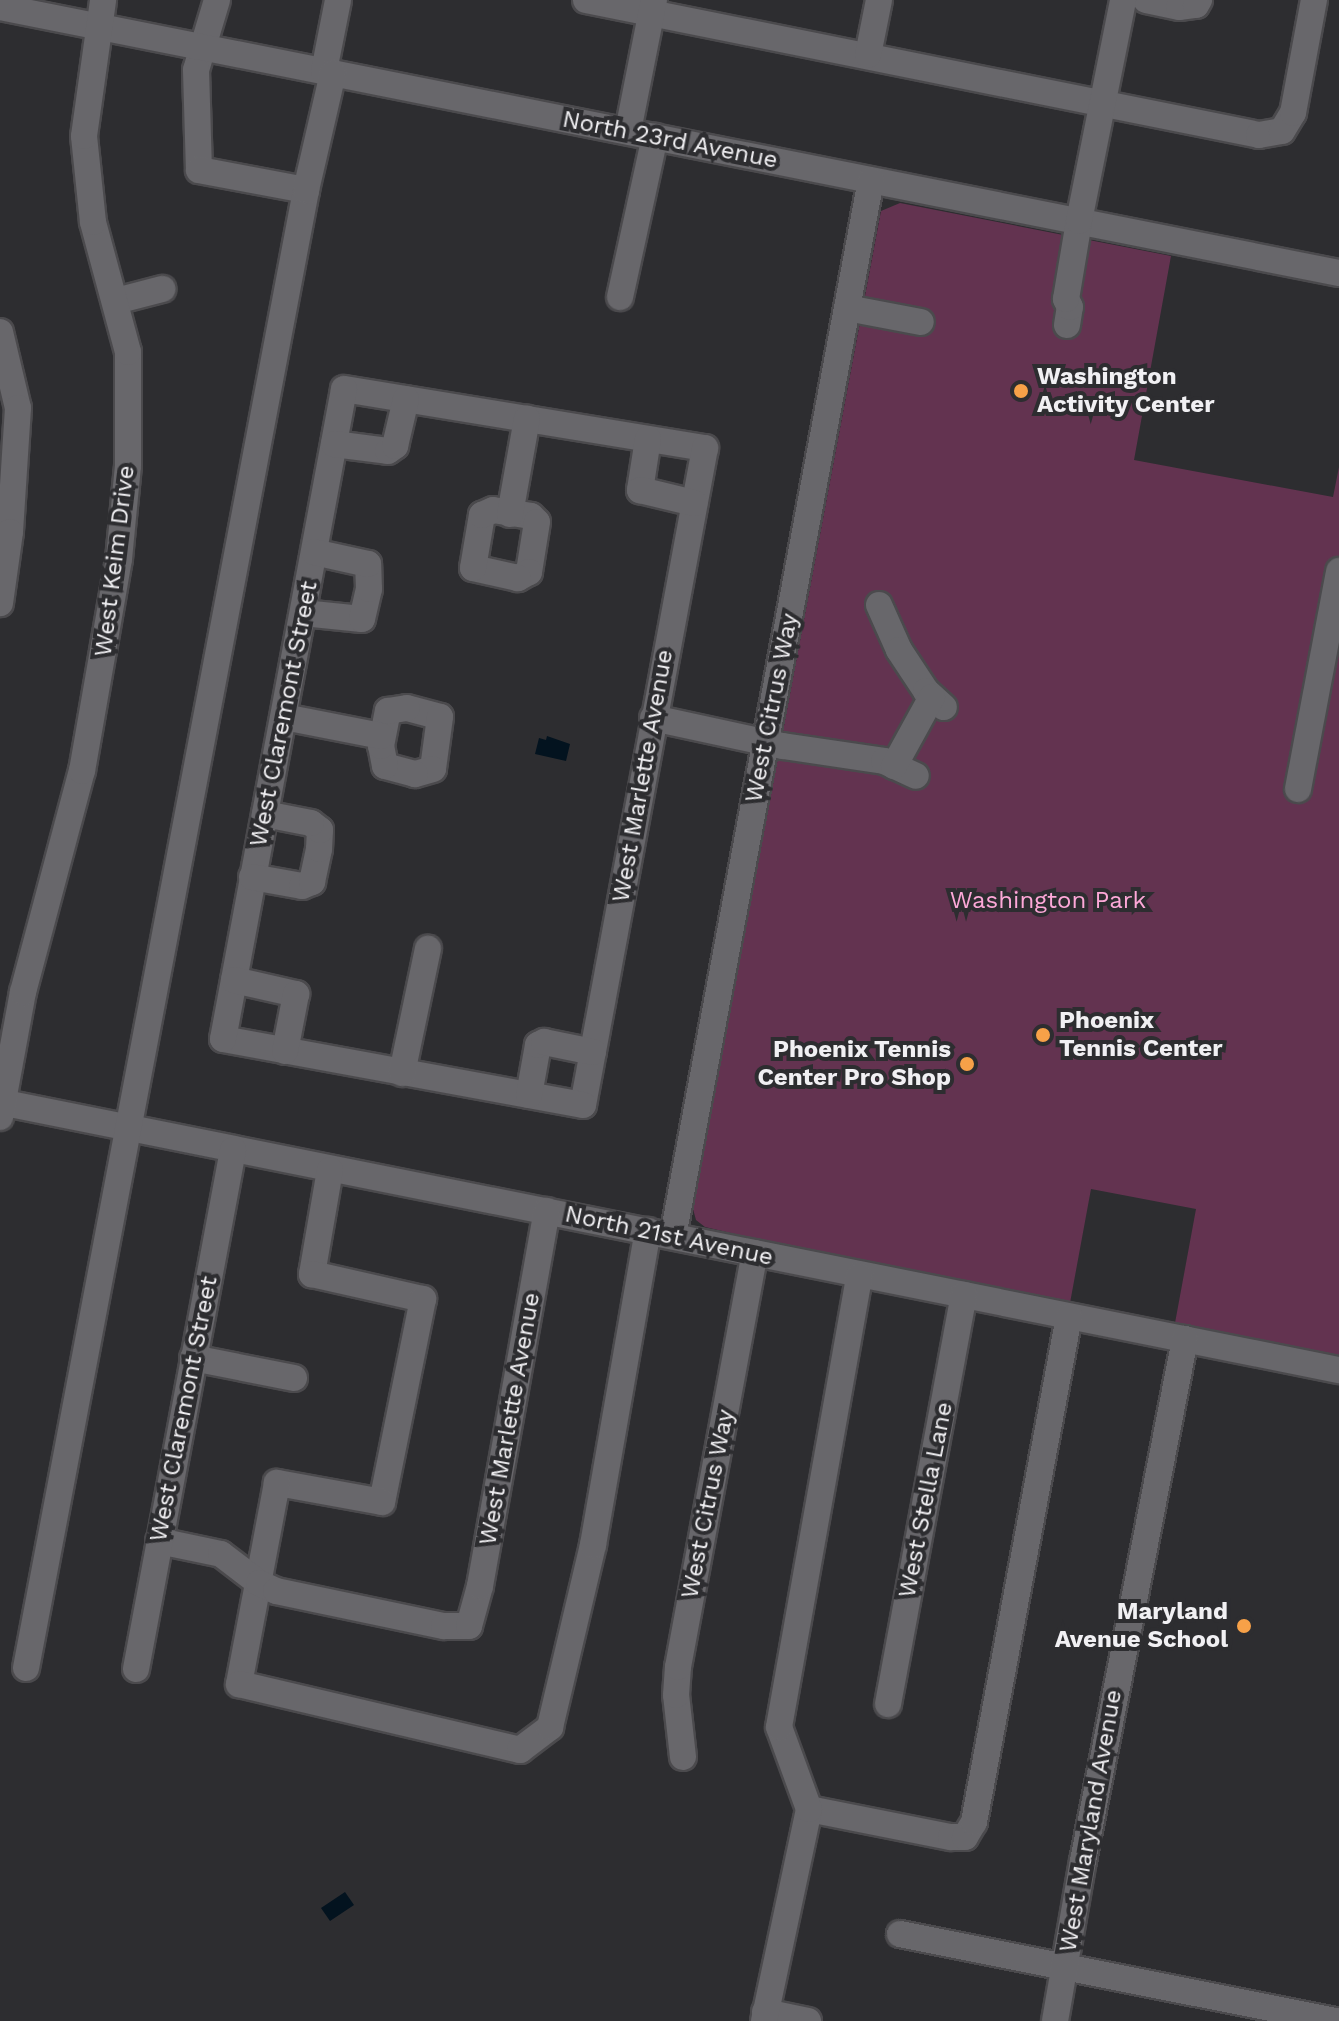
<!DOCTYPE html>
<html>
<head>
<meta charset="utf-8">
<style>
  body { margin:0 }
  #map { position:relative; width:1339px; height:2021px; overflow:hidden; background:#2d2d30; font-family:"Work Sans",sans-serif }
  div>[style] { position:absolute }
  .green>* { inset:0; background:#633350 }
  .water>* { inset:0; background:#03131f }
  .roads { filter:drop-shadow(2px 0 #4b4a4d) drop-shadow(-2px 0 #4b4a4d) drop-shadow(0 2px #4b4a4d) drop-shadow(0 -2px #4b4a4d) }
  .minor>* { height:26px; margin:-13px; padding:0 13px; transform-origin:13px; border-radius:13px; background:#68676b }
  .dots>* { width:22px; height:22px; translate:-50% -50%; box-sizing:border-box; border:4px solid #2d2d30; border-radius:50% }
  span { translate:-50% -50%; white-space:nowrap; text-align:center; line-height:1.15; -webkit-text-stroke:8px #2d2d30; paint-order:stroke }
  .street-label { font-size:24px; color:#f1f0f3 }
  .poi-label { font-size:24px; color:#f1f0f3; font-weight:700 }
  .left { translate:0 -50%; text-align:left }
  .right { translate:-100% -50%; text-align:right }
  .park-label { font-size:24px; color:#fda8d8 }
</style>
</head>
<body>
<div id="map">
  <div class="green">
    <div style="clip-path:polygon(900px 203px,1171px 256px,1134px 460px,1333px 497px,1339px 467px,1339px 1356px,1175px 1323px,1196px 1209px,1091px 1189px,1070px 1303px,782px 1245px,705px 1227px,696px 1220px,693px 1209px,881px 211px)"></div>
  </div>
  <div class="water">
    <div style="clip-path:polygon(547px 736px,570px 744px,566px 761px,535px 754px,539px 738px,546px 740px)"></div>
    <div style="clip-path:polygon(345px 1892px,354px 1905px,330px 1921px,321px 1908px)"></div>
  </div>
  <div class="roads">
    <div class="minor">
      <div style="left:217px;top:0;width:73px;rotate:106.7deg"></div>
      <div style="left:196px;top:70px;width:100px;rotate:88.3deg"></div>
      <div style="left:199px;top:170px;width:109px;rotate:10.6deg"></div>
      <div style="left:586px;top:0;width:686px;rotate:11.34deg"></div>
      <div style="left:1259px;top:135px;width:23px;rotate:-10deg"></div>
      <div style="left:1282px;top:131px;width:21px;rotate:-59deg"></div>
      <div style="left:1293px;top:113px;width:115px;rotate:-79.5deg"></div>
      <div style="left:1146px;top:0;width:34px;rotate:12deg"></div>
      <div style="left:1179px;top:7px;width:17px;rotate:-7deg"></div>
      <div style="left:1196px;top:5px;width:6px;rotate:-59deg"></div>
      <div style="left:0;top:7px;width:1365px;rotate:11.24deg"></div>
      <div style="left:868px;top:55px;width:56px;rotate:-78.7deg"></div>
      <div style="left:324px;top:71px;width:72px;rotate:-78.8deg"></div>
      <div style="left:628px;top:131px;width:134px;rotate:-78.8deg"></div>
      <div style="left:620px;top:297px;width:164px;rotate:-77.7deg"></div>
      <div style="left:116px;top:301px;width:48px;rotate:-14.6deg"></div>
      <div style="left:847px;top:308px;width:75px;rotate:10.7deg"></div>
      <div style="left:1067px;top:325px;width:18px;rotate:-81deg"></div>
      <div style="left:1070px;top:307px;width:9px;rotate:-117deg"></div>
      <div style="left:1066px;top:299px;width:79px;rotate:-80.5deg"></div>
      <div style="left:1079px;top:221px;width:225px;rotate:-78.7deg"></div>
      <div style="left:0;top:332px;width:78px;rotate:76.7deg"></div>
      <div style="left:18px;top:408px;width:124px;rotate:93.7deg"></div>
      <div style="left:10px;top:532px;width:72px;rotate:98deg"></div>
      <div style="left:344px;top:389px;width:366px;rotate:9.3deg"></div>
      <div style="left:705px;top:448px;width:668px;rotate:100.52deg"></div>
      <div style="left:583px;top:1105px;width:366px;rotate:-169.6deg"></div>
      <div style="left:223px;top:1039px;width:661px;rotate:-79.45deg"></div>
      <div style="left:648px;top:439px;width:52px;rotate:98.9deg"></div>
      <div style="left:640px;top:490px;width:56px;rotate:13.5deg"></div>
      <div style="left:334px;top:444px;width:54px;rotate:7.4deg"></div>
      <div style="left:388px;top:451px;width:9px;rotate:-36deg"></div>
      <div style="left:395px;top:446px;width:48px;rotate:-76.8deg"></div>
      <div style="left:493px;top:510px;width:38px;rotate:9deg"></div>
      <div style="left:531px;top:516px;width:8px;rotate:45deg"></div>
      <div style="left:537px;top:522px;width:51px;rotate:99.1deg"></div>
      <div style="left:529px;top:572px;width:13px;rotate:151deg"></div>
      <div style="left:518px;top:578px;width:46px;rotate:-167.5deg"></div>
      <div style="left:473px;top:568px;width:54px;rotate:-80.4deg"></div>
      <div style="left:482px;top:515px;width:12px;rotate:-24deg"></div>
      <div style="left:510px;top:514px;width:97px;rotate:-79.9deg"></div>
      <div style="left:879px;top:605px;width:49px;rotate:66deg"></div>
      <div style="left:899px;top:650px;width:49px;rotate:56.6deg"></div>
      <div style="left:926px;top:691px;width:24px;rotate:42deg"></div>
      <div style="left:303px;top:613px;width:59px;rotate:5.8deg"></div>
      <div style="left:362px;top:619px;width:31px;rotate:-77deg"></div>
      <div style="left:369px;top:589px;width:25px;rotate:-92deg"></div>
      <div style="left:368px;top:564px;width:55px;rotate:-167.5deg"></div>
      <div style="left:407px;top:708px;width:34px;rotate:15deg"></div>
      <div style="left:440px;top:717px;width:52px;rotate:97.7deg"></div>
      <div style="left:433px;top:769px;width:19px;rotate:164deg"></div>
      <div style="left:415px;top:774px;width:31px;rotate:-165deg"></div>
      <div style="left:385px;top:766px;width:20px;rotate:-101deg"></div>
      <div style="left:381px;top:746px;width:36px;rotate:-79deg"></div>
      <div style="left:388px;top:711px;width:19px;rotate:-9deg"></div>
      <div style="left:284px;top:717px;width:99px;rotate:11.1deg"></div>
      <div style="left:653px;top:718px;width:133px;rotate:12.2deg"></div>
      <div style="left:783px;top:746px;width:102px;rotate:8.4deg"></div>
      <div style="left:884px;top:761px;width:35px;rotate:25deg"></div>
      <div style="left:894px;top:766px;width:79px;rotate:-61.2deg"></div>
      <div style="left:1298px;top:789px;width:222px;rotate:-79.3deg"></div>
      <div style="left:252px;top:877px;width:51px;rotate:10.2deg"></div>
      <div style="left:302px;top:886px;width:11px;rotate:-22deg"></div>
      <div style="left:312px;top:882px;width:34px;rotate:-78deg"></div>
      <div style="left:319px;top:849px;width:19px;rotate:-87deg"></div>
      <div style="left:320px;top:830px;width:11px;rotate:-142deg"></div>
      <div style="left:311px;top:823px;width:47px;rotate:-168.9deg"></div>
      <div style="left:234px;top:980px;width:64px;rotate:12.7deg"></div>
      <div style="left:296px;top:994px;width:58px;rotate:100.9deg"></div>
      <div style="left:402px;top:1073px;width:127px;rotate:-78.2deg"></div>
      <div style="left:529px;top:1095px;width:51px;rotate:-79.8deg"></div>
      <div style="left:538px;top:1045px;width:7px;rotate:-27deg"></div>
      <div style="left:544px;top:1042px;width:50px;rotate:11.5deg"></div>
      <div style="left:0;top:1102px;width:1366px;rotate:11.32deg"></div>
      <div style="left:0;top:1117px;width:127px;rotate:-79.6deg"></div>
      <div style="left:23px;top:992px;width:229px;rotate:-75.1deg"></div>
      <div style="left:82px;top:771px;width:215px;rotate:-80.1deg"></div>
      <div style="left:119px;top:559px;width:93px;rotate:-84.5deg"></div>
      <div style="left:128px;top:466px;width:114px;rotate:-90deg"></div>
      <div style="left:128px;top:352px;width:135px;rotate:-105.1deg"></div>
      <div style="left:93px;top:222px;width:86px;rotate:-96deg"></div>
      <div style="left:84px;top:136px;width:137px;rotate:-82deg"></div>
      <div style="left:330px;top:1170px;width:106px;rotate:99.8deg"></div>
      <div style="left:312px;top:1274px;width:114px;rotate:12.7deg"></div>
      <div style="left:423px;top:1299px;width:207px;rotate:101.4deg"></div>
      <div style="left:382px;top:1502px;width:107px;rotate:-169.7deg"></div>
      <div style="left:277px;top:1483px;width:205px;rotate:100.7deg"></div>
      <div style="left:239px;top:1684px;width:289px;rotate:13.2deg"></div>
      <div style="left:520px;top:1750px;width:38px;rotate:-37deg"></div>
      <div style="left:550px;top:1727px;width:187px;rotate:-76.7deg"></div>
      <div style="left:593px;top:1545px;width:319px;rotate:-80.1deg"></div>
      <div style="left:673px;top:1236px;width:1074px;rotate:-79.38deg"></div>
      <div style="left:193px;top:1358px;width:103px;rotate:11.2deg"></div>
      <div style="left:159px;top:1541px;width:63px;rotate:11.8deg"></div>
      <div style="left:221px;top:1554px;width:48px;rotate:37.3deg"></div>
      <div style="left:259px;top:1583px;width:19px;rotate:25deg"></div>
      <div style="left:276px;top:1591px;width:172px;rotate:11.8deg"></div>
      <div style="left:444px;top:1626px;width:25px"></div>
      <div style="left:469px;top:1626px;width:41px;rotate:-74.6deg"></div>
      <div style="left:480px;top:1586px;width:381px;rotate:-79.9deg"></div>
      <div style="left:26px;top:1668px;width:1504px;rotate:-79.27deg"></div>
      <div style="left:306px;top:190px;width:120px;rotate:-77deg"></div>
      <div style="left:136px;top:1669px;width:528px;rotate:-79.41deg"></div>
      <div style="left:888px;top:1704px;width:416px;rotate:-79.5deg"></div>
      <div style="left:683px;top:1757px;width:62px;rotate:-96.4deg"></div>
      <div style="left:676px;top:1695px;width:28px;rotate:-86deg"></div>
      <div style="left:678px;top:1667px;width:421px;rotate:-79.5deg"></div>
      <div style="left:809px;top:1809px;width:145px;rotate:11.2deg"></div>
      <div style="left:951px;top:1837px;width:14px"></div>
      <div style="left:965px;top:1837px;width:17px;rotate:-59deg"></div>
      <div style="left:974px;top:1822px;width:514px;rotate:-79.35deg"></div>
      <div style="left:900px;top:1934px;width:444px;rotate:11.3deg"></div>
      <div style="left:765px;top:2012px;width:44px;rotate:11.8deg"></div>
      <div style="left:764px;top:2021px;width:217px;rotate:-78deg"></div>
      <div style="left:809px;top:1809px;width:87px;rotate:-110.1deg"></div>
      <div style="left:779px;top:1727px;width:458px;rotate:-79.9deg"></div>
      <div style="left:1055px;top:2021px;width:162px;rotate:-80.1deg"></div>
      <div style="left:1083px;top:1861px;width:532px;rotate:-78.94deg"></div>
    </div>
  </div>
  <div class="dots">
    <div style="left:1021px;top:391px;background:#f7a148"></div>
    <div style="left:1043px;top:1035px;background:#f7a148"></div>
    <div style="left:967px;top:1064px;background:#f7a148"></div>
    <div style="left:1244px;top:1626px;background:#f7a148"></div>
  </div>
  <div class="street-label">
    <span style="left:670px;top:140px;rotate:11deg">North 23rd Avenue</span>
    <span style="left:115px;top:561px;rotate:-83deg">West Keim Drive</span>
    <span style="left:772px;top:708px;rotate:-79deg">West Citrus Way</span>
    <span style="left:284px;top:714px;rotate:-79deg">West Claremont Street</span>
    <span style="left:643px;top:776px;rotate:-80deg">West Marlette Avenue</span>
    <span style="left:669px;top:1236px;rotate:12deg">North 21st Avenue</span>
    <span style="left:184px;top:1409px;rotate:-79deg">West Claremont Street</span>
    <span style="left:510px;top:1419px;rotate:-80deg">West Marlette Avenue</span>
    <span style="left:926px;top:1500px;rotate:-79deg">West Stella Lane</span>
    <span style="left:708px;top:1504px;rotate:-79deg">West Citrus Way</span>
    <span style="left:1091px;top:1821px;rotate:-80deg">West Maryland Avenue</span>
  </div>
  <div class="poi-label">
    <span class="left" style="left:1037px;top:391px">Washington<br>Activity Center</span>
    <span class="left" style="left:1059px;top:1035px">Phoenix<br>Tennis Center</span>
    <span class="right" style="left:951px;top:1064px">Phoenix Tennis<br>Center Pro Shop</span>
    <span class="right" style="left:1228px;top:1626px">Maryland<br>Avenue School</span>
  </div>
  <div class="park-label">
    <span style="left:1048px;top:901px">Washington Park</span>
  </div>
</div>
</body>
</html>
